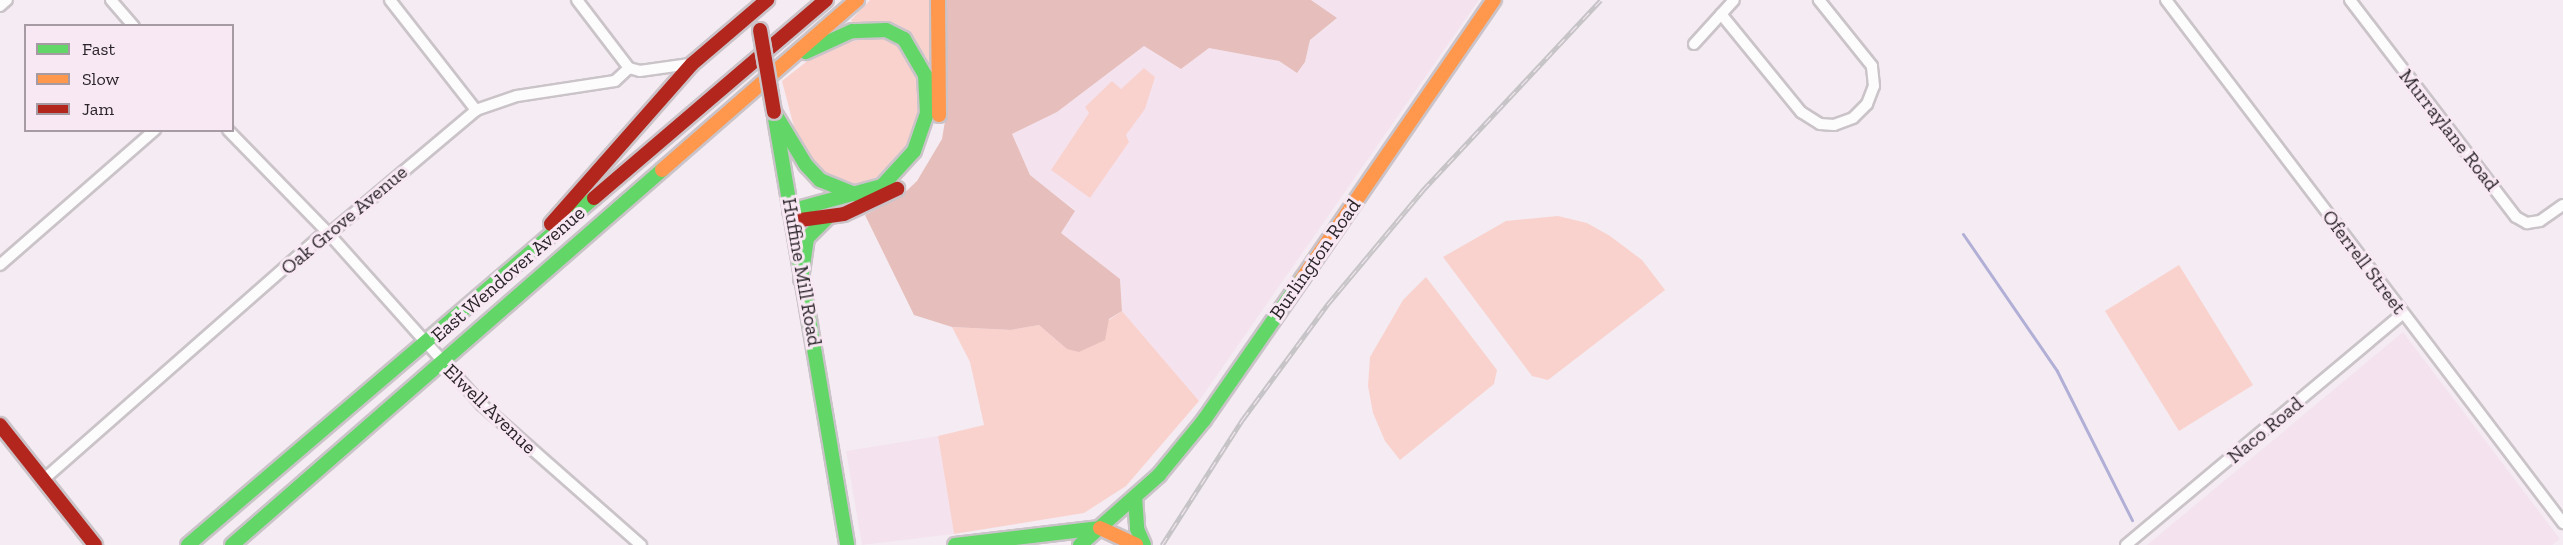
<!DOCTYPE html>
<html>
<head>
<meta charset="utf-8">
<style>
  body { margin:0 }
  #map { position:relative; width:2563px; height:545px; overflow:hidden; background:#f4ecf2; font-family:"Zilla Slab",serif }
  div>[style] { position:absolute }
  .built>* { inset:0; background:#f4e3ef }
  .green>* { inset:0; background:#f9d2ce }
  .forest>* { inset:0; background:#e6bebb }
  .stream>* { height:3px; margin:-1.5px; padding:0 1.5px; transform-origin:1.5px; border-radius:1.5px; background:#b2afd7 }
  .roads { filter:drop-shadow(2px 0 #cac3c8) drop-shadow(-2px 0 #cac3c8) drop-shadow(0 2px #cac3c8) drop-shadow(0 -2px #cac3c8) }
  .street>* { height:10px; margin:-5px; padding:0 5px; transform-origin:5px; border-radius:5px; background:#fdfcfd }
  .fast>* { height:14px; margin:-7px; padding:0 7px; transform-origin:7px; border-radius:7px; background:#63d668 }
  .slow>* { height:14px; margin:-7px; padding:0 7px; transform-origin:7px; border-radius:7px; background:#ff974d }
  .jam>* { height:14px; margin:-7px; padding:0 7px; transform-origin:7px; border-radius:7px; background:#b3261e }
  .rail>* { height:5px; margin-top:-2.5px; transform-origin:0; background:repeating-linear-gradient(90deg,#f8e8f3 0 9px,#c6c4c6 0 18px); box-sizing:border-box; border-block:2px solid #c6c4c6 }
  .bridges { filter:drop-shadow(2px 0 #cac3c8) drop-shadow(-2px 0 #cac3c8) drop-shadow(0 2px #cac3c8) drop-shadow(0 -2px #cac3c8) }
  .jam-bridge>* { height:14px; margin:-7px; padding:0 7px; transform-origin:7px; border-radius:7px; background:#b3261e }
  span { translate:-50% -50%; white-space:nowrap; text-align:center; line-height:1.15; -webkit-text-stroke:6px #f8e8f3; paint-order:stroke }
  .street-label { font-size:20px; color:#2b252a }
  .legend { position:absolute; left:24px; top:24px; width:210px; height:108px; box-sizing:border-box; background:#f8e8f3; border:2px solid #a69aa3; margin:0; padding:8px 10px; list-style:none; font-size:18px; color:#2b252a }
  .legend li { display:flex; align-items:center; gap:12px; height:30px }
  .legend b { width:30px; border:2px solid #a69aa3 }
</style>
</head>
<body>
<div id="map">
  <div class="built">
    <div style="clip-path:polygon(1311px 0,1479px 0,1199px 401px,1122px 311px,1120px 279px,1060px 233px,1075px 210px,1030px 175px,1012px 134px,1057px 112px,1144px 46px,1181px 69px,1209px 48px,1279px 61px,1297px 73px,1305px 62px,1310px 40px,1337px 19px)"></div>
    <div style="clip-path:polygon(2403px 332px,2560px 539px,2552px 545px,2147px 545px)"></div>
    <div style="clip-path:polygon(938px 436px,954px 534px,862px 545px,846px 451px)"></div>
  </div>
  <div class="green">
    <div style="clip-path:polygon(870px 0,932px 0,931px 76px,926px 57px,910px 35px,854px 25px,851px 20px)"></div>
    <div style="clip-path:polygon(876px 36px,901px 45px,916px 64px,919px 115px,907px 147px,884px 174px,857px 186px,823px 175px,795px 131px,782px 81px,811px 58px,837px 45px)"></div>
    <div style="clip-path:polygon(1144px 68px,1155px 77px,1145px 109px,1126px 135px,1129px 142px,1090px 198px,1051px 170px,1089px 113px,1085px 107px,1112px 81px,1121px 89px)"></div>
    <div style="clip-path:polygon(1558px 216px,1587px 223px,1610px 236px,1642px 260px,1665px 290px,1548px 380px,1532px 376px,1443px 257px,1506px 221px)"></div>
    <div style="clip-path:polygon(2179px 265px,2253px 385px,2179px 431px,2105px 311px)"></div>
    <div style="clip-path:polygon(1426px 277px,1497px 370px,1494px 384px,1400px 460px,1385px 441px,1373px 413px,1368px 386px,1370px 357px,1403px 300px)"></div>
    <div style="clip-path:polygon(1122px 311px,1199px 401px,1126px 486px,1084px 513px,954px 534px,938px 436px,984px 425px,970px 362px,952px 327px,1011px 330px,1039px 325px,1067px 349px)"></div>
  </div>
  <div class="forest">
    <div style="clip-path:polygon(946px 0,1311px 0,1337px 18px,1310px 40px,1305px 62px,1297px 73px,1279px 61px,1209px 48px,1181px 69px,1144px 46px,1057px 112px,1012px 134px,1030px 175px,1075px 211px,1061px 233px,1120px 279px,1122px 311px,1109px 319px,1105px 340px,1079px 352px,1067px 349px,1039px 325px,1011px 330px,952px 327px,914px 315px,865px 215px,900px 197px,917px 181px,942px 139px,947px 109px)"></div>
  </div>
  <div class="stream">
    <div style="left:1963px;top:234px;width:166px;rotate:55.5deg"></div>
    <div style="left:2057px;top:371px;width:167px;rotate:63.3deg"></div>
  </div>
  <div class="roads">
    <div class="street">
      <div style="left:111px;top:0;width:35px;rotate:49deg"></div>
      <div style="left:390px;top:0;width:140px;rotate:52deg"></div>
      <div style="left:577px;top:0;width:86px;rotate:52.6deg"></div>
      <div style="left:2166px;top:0;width:657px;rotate:52.8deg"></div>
      <div style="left:2350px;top:0;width:273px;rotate:52.6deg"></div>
      <div style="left:2516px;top:217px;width:13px;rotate:29deg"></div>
      <div style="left:2527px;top:223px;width:13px;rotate:-9deg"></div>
      <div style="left:2540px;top:221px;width:28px;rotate:-35deg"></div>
      <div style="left:0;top:6px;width:9px;rotate:-41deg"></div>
      <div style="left:1721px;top:14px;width:127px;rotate:50.8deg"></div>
      <div style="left:1801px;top:112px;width:22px;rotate:32deg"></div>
      <div style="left:1820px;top:124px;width:14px;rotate:4deg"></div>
      <div style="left:1834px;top:125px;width:20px;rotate:-20deg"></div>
      <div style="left:1853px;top:118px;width:20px;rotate:-45deg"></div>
      <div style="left:1867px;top:104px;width:19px;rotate:-69deg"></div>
      <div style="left:1874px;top:86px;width:20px;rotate:-96deg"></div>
      <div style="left:1872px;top:66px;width:85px;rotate:-128.8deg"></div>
      <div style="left:1694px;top:44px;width:59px;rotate:-47.7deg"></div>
      <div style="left:228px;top:130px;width:145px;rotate:45.8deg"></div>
      <div style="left:329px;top:234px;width:229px;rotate:48.2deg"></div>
      <div style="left:482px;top:405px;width:212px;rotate:41.4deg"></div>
      <div style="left:0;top:265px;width:206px;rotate:-41.1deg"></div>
      <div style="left:43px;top:480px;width:368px;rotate:-41.3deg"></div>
      <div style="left:320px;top:237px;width:9px;rotate:-18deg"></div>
      <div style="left:329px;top:234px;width:192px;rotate:-40.1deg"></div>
      <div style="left:476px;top:110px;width:43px;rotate:-18.9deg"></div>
      <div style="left:517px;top:96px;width:99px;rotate:-8.7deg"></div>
      <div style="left:615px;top:81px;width:19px;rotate:-43deg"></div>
      <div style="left:629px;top:68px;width:11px;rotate:15deg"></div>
      <div style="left:640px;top:71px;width:50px;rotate:-8deg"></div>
      <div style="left:2126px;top:545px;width:361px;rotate:-39.9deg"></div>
    </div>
    <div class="fast">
      <div style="left:774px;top:112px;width:62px;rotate:58.9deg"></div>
      <div style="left:806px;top:165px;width:21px;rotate:47deg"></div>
      <div style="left:820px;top:180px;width:38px;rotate:22deg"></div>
      <div style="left:775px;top:118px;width:433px;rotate:80.4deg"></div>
      <div style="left:790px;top:211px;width:95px;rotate:-15.2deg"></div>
      <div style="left:882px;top:186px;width:47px;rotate:-47.6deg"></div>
      <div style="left:914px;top:151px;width:40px;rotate:-71.1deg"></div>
      <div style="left:927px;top:113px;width:38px;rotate:-93deg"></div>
      <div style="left:925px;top:75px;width:42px;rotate:-120.3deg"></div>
      <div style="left:904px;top:39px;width:20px;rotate:-153deg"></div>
      <div style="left:886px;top:30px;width:34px;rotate:178deg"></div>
      <div style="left:852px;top:31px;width:51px;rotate:155.5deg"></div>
      <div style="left:801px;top:279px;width:41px;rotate:-81.7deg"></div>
      <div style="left:807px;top:238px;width:30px;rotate:-45deg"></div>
      <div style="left:1135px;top:497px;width:32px;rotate:86deg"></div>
      <div style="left:1137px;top:529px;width:17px;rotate:66deg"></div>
      <div style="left:188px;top:545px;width:534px;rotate:-40.52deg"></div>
      <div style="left:232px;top:545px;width:571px;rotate:-41.09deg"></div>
      <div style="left:955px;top:545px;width:146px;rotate:-6.7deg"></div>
      <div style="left:1080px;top:545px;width:106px;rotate:-41.5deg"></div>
      <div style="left:1159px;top:475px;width:71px;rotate:-50.7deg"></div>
      <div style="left:1204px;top:420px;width:172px;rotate:-55.2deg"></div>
    </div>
    <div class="slow">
      <div style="left:938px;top:0;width:115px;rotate:89.5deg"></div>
      <div style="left:662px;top:170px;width:259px;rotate:-41.1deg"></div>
      <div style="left:1302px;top:279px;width:339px;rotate:-55.5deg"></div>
      <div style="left:1100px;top:528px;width:40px;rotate:25deg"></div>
    </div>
    <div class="jam">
      <div style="left:594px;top:198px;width:305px;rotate:-40.5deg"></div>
      <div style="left:793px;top:221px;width:51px;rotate:-7.8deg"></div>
      <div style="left:844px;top:214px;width:59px;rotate:-25.3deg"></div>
      <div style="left:551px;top:224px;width:213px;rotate:-48.6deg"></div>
      <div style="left:692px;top:64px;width:99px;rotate:-40.5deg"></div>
      <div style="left:0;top:425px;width:153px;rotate:51.6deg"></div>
    </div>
  </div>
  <div class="rail">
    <div style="left:1162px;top:545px;width:150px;rotate:-57.3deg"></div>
    <div style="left:1243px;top:419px;width:142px;rotate:-53.6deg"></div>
    <div style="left:1327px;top:305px;width:150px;rotate:-50.1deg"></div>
    <div style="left:1423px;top:190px;width:260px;rotate:-46.9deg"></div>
  </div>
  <div class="bridges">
    <div class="jam-bridge">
      <div style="left:760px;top:30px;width:83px;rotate:80.3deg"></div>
    </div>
  </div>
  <div class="street-label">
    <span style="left:2449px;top:130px;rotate:52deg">Murraylane Road</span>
    <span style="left:344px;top:220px;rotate:-40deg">Oak Grove Avenue</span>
    <span style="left:1315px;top:259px;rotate:-55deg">Burlington Road</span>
    <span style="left:2364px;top:262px;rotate:53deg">Oferrell Street</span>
    <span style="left:802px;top:272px;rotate:80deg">Huffine Mill Road</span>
    <span style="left:508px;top:274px;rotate:-41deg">East Wendover Avenue</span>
    <span style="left:490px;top:409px;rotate:44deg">Elwell Avenue</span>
    <span style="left:2265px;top:430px;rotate:-40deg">Naco Road</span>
  </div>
  <ul class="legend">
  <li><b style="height:8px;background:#63d668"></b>Fast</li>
  <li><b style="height:8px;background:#ff974d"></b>Slow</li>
  <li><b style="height:8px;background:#b3261e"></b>Jam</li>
  </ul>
</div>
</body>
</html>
